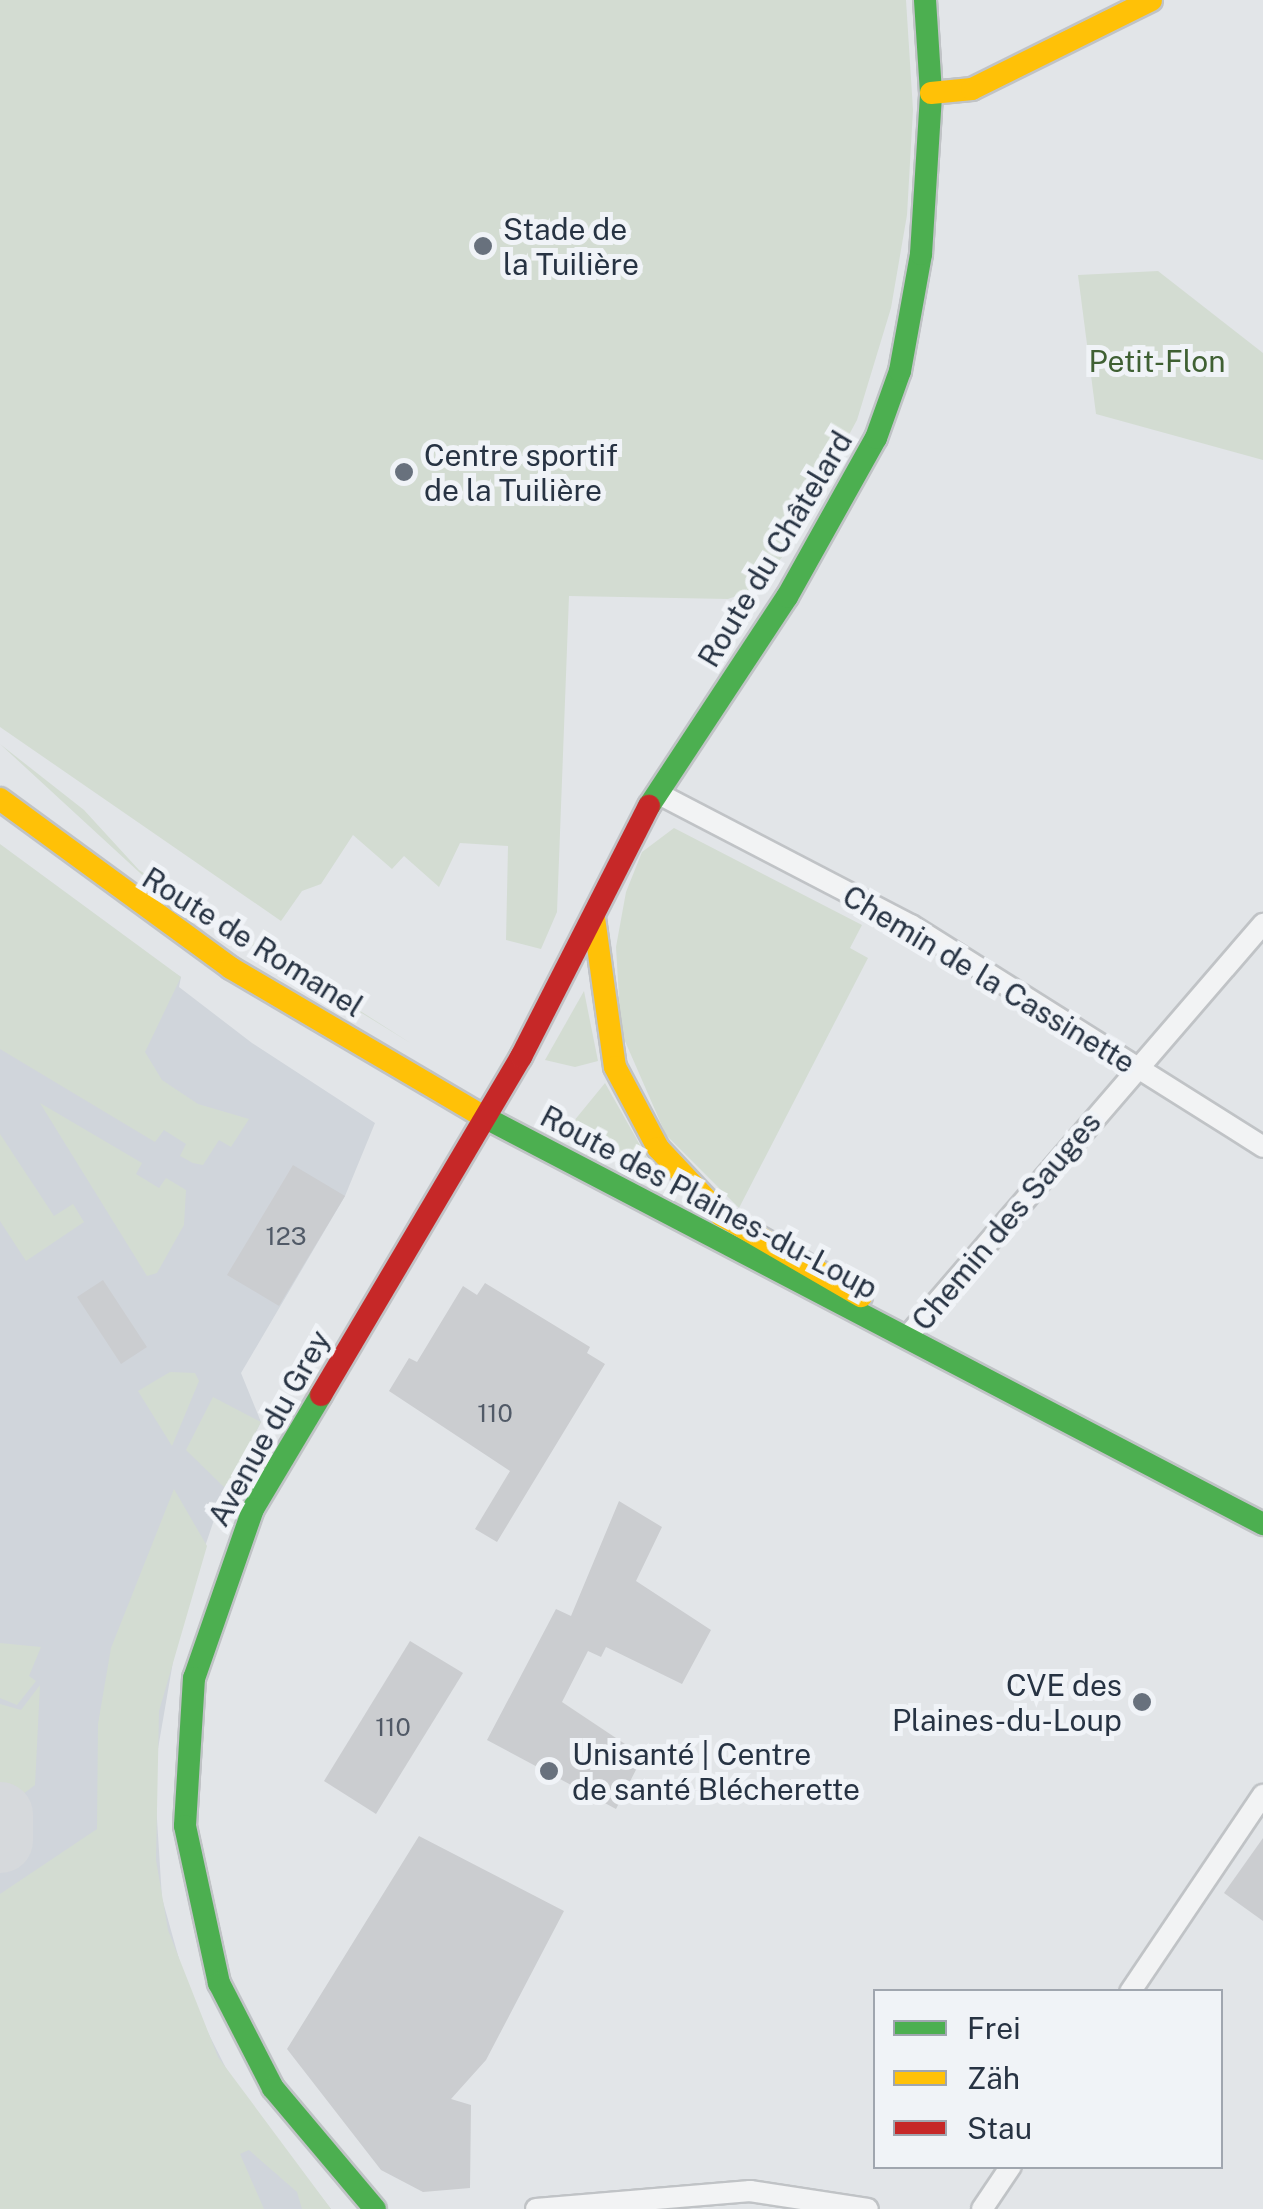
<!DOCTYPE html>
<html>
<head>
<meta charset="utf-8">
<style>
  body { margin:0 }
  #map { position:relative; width:1263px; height:2209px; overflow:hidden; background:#e2e5e8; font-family:"Public Sans",sans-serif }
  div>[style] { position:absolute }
  .built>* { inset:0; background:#d0d5db }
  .green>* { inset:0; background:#d3dcd2 }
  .taxiway>* { height:65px; margin:-32.5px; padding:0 32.5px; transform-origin:32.5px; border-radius:32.5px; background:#d6d9dc }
  .building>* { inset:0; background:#cbcdd0 }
  .roads { filter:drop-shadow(2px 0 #c0c3c6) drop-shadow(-2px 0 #c0c3c6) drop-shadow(0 2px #c0c3c6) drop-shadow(0 -2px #c0c3c6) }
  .street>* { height:20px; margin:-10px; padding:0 10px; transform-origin:10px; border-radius:10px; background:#f2f3f4 }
  .fast>* { height:22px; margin:-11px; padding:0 11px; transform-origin:11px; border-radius:11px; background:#4caf50 }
  .slow>* { height:22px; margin:-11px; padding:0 11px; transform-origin:11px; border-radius:11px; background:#ffc107 }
  .jam>* { height:22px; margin:-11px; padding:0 11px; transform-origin:11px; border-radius:11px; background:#c62828 }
  .dots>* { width:28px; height:28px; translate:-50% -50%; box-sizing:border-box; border:5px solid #f0f3f7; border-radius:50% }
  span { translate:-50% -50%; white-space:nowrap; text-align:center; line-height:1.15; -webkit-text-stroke:10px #f0f3f7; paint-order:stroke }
  .number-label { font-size:25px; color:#515a67 }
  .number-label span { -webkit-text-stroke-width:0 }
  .poi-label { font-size:30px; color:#273343 }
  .left { translate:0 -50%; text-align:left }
  .right { translate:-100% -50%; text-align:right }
  .park-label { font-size:30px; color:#3f6033 }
  .street-label { font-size:30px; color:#273343 }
  .legend { position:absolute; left:873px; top:1989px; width:350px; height:180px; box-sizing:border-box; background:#f0f3f7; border:2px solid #a0a6af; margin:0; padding:12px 18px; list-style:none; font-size:30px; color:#273343 }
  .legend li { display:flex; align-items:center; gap:20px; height:50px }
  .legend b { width:50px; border:2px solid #a0a6af }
</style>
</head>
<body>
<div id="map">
  <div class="built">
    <div style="clip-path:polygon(0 860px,181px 977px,179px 987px,252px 1043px,375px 1123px,345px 1196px,241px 1373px,261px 1422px,221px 1499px,180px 1621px,154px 1772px,162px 1898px,189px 1995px,235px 2086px,331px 2209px,0 2209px)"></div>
  </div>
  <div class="green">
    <div style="clip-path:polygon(0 0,906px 0,913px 110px,907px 215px,891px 308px,857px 420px,783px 556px,756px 589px,728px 599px,569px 596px,557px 912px,541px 949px,506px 940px,508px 846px,460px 843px,439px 887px,404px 856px,392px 869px,353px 835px,321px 884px,302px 891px,281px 921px,0 727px)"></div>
    <div style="clip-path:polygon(1158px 271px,1263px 353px,1263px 460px,1096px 414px,1078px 275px)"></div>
    <div style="clip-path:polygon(0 744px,84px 810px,139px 870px,412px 1044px,152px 884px)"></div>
    <div style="clip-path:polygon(674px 828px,862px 925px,850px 948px,868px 958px,739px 1208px,666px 1135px,621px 1032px,616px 947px,626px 892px,642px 852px)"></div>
    <div style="clip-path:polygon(0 844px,181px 977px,145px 1052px,162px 1080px,198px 1104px,249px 1119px,231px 1147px,219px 1140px,203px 1165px,193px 1163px,180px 1156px,186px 1144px,164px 1130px,155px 1142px,0 1049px)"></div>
    <div style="clip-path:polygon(584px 991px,598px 1061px,575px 1067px,545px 1060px)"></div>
    <div style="clip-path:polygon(605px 1083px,653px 1168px,652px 1171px,569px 1127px)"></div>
    <div style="clip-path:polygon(40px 1103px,142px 1163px,136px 1174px,159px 1188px,166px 1178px,186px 1190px,184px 1225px,157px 1273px,147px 1276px)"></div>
    <div style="clip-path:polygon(0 1134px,54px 1216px,73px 1204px,84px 1222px,26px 1261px,0 1221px)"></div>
    <div style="clip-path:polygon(170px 1372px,195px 1373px,199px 1381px,172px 1446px,138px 1391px)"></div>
    <div style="clip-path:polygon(213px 1397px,261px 1422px,226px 1489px,186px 1450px)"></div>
    <div style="clip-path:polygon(174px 1489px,207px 1546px,159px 1711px,156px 1860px,168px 1930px,218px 2057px,331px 2209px,302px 2209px,297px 2192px,249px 2150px,240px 2154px,264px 2209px,0 2209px,0 1894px,97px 1829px,98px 1724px,111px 1648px)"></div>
    <div style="clip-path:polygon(0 1643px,41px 1647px,29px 1676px,36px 1681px,17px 1705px,0 1698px)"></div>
    <div style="clip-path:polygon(40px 1685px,35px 1785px,10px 1804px,0 1790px,0 1704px,21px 1710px)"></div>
  </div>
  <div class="taxiway">
    <div style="left:0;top:1814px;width:26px;rotate:90deg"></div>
  </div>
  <div class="building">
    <div style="clip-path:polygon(293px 1165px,345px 1196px,279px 1306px,227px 1275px)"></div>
    <div style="clip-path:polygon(103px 1280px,147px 1347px,121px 1364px,77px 1297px)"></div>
    <div style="clip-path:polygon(485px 1283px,590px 1347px,587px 1353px,605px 1364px,497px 1542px,475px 1529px,510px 1471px,389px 1391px,409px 1358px,417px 1362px,463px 1286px,477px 1295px)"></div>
    <div style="clip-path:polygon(619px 1501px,662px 1527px,636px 1581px,711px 1630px,682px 1684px,606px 1647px,601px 1657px,588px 1651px,562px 1702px,643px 1756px,616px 1809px,487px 1740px,556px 1609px,571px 1616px)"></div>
    <div style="clip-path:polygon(410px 1641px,463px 1673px,376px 1814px,324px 1781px)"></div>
    <div style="clip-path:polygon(419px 1836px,564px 1911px,486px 2060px,451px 2099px,471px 2105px,470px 2188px,423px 2192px,381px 2170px,287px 2049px)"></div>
    <div style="clip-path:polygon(1263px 1838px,1263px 1921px,1224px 1893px)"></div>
  </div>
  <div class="roads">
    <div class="street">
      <div style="left:657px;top:793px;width:286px;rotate:27.5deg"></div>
      <div style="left:911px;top:925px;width:416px;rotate:32.2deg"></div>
      <div style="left:906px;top:1338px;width:547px;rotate:-49.23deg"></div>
      <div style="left:1130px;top:1992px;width:238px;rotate:-56deg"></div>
      <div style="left:536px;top:2209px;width:215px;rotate:-4.8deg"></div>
      <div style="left:750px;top:2191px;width:119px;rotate:8.7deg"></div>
      <div style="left:982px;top:2209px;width:52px;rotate:-56deg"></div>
    </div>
    <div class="fast">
      <div style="left:649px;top:806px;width:250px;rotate:-56.6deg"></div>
      <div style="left:787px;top:597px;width:182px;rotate:-60.8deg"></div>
      <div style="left:876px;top:438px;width:71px;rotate:-70.3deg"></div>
      <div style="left:900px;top:371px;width:119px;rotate:-79.8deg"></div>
      <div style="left:921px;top:254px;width:161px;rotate:-86.4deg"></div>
      <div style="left:931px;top:93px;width:93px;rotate:-93.7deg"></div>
      <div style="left:484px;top:1117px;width:879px;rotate:27.59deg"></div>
      <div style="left:321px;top:1395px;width:133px;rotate:120.8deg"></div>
      <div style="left:253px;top:1509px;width:179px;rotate:109.2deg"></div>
      <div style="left:194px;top:1678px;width:148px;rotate:93.5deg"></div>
      <div style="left:185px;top:1826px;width:161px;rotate:77.8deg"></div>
      <div style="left:219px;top:1983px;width:118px;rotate:62.8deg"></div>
      <div style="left:273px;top:2088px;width:158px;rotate:49.9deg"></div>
    </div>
    <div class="slow">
      <div style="left:931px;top:93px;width:41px;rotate:-5.6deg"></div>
      <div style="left:972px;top:89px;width:200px;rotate:-26.4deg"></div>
      <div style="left:0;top:799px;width:286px;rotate:36.2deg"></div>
      <div style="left:231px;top:968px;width:294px;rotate:30.5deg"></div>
      <div style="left:594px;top:918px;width:150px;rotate:82deg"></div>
      <div style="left:615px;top:1067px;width:92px;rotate:62deg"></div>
      <div style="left:658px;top:1148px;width:92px;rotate:46.8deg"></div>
      <div style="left:721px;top:1215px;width:162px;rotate:30.1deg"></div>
    </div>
    <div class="jam">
      <div style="left:321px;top:1395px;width:393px;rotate:-59.4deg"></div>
      <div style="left:521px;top:1057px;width:282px;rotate:-63deg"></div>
    </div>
  </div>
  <div class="dots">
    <div style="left:483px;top:246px;background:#68717d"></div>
    <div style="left:404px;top:472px;background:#68717d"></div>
    <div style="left:1142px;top:1702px;background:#68717d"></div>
    <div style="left:549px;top:1771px;background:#68717d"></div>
  </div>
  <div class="number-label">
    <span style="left:286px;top:1236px">123</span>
    <span style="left:495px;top:1413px">110</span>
    <span style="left:393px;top:1727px">110</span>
  </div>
  <div class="poi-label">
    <span class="left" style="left:503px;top:246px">Stade de<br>la Tuilière</span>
    <span class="left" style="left:424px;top:472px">Centre sportif<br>de la Tuilière</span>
    <span class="right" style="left:1122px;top:1702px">CVE des<br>Plaines-du-Loup</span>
    <span class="left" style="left:572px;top:1771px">Unisanté | Centre<br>de santé Blécherette</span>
  </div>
  <div class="park-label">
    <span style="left:1157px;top:361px">Petit-Flon</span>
  </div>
  <div class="street-label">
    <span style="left:775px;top:549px;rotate:-59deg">Route du Châtelard</span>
    <span style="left:253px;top:942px;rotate:32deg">Route de Romanel</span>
    <span style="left:989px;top:979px;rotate:31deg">Chemin de la Cassinette</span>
    <span style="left:709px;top:1202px;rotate:28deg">Route des Plaines-du-Loup</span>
    <span style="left:1006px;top:1221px;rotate:-50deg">Chemin des Sauges</span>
    <span style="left:269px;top:1428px;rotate:-61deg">Avenue du Grey</span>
  </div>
  <ul class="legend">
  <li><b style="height:12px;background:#4caf50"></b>Frei</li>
  <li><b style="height:12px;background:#ffc107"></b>Zäh</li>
  <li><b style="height:12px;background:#c62828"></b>Stau</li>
  </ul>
</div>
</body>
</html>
